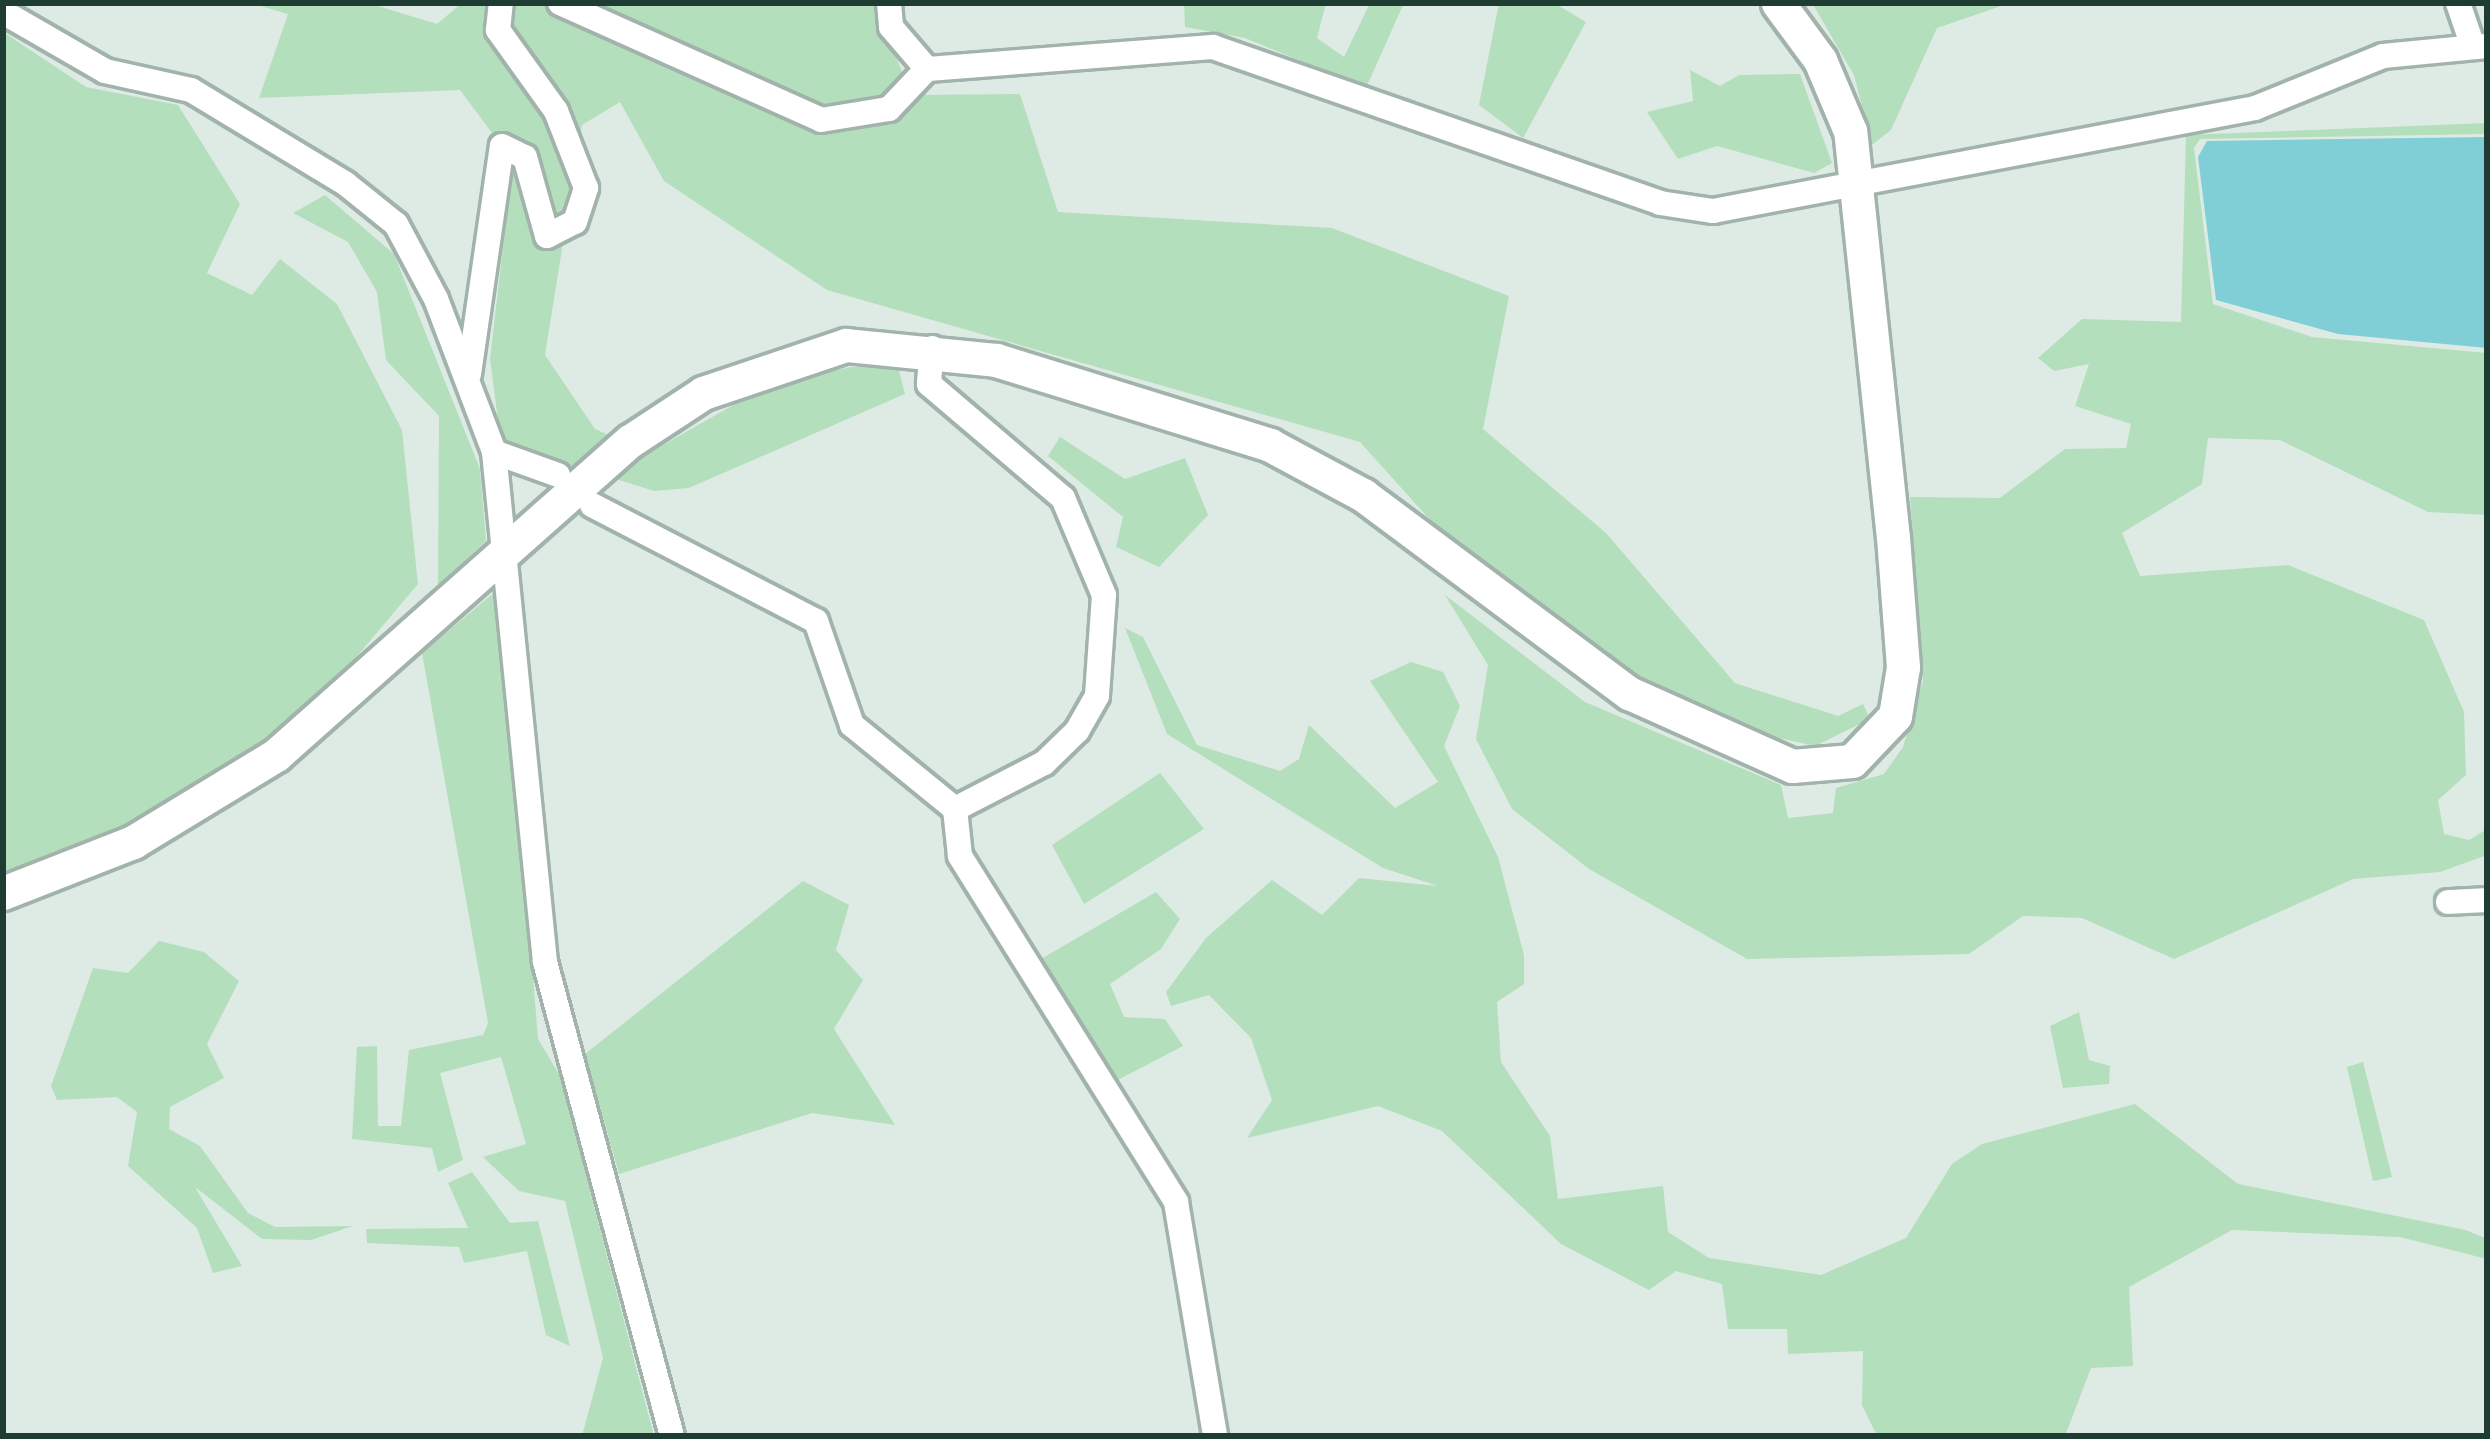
<!DOCTYPE html>
<html>
<head>
<meta charset="utf-8">
<style>
  body { margin:0 }
  #map { position:relative; width:2490px; height:1439px; overflow:hidden; background:#deebe4; font-family:"IBM Plex Sans",sans-serif }
  div>[style] { position:absolute }
  .green>* { inset:0; background:#b4dfbc }
  .water>* { inset:0; background:#80cfd6 }
  .roads { filter:drop-shadow(3px 0 #a1b3ab) drop-shadow(-3px 0 #a1b3ab) drop-shadow(0 3px #a1b3ab) drop-shadow(0 -3px #a1b3ab) }
  .street>* { height:24px; margin:-12px; padding:0 12px; transform-origin:12px; border-radius:12px; background:#fff }
  .secondary>* { height:33px; margin:-16.5px; padding:0 16.5px; transform-origin:16.5px; border-radius:16.5px; background:#fff }
  span { translate:-50% -50%; white-space:nowrap; text-align:center; line-height:1.15; -webkit-text-stroke:12px #eef7f2; paint-order:stroke }
  .frame { position:absolute; inset:0; border:6px solid #1e3c32; pointer-events:none }
</style>
</head>
<body>
<div id="map">
  <div class="green">
    <div style="clip-path:polygon(251px 3px,368px 3px,437px 24px,462px 3px,875px 3px,911px 95px,1020px 94px,1058px 212px,1332px 228px,1509px 296px,1483px 429px,1606px 533px,1735px 683px,1838px 716px,1863px 704px,1870px 719px,1815px 746px,1722px 725px,1608px 679px,1476px 571px,1360px 442px,827px 290px,664px 181px,620px 102px,582px 125px,545px 355px,595px 429px,649px 453px,772px 383px,852px 367px,898px 367px,905px 394px,689px 488px,654px 491px,501px 443px,490px 359px,513px 161px,460px 90px,259px 98px,288px 14px)"></div>
    <div style="clip-path:polygon(1184px 3px,1326px 3px,1317px 38px,1344px 57px,1370px 3px,1404px 3px,1366px 88px,1245px 38px,1185px 27px)"></div>
    <div style="clip-path:polygon(1499px 3px,1554px 3px,1586px 22px,1523px 138px,1479px 105px)"></div>
    <div style="clip-path:polygon(1812px 3px,2010px 3px,1937px 28px,1891px 130px,1872px 145px,1854px 75px)"></div>
    <div style="clip-path:polygon(3px 32px,86px 87px,178px 105px,240px 204px,207px 273px,252px 295px,280px 259px,337px 304px,402px 430px,418px 584px,325px 694px,243px 768px,140px 832px,3px 871px)"></div>
    <div style="clip-path:polygon(1690px 70px,1720px 86px,1739px 75px,1800px 74px,1832px 163px,1814px 173px,1717px 146px,1678px 159px,1647px 112px,1693px 101px)"></div>
    <div style="clip-path:polygon(2487px 123px,2487px 134px,2200px 139px,2194px 148px,2213px 304px,2312px 337px,2487px 353px,2487px 515px,2428px 512px,2280px 440px,2208px 438px,2202px 484px,2122px 533px,2140px 576px,2288px 565px,2424px 620px,2464px 712px,2466px 775px,2438px 800px,2444px 834px,2469px 840px,2487px 829px,2487px 855px,2440px 872px,2353px 879px,2174px 959px,2082px 918px,2023px 916px,1969px 954px,1747px 959px,1589px 869px,1512px 809px,1476px 739px,1488px 665px,1445px 595px,1585px 702px,1781px 785px,1788px 818px,1833px 813px,1836px 788px,1884px 774px,1903px 747px,1923px 681px,1910px 497px,2000px 498px,2065px 449px,2126px 448px,2131px 424px,2075px 406px,2089px 364px,2054px 371px,2038px 358px,2082px 319px,2181px 322px,2186px 135px)"></div>
    <div style="clip-path:polygon(325px 195px,394px 254px,480px 469px,486px 541px,438px 585px,439px 416px,386px 360px,377px 292px,348px 242px,293px 213px)"></div>
    <div style="clip-path:polygon(1060px 437px,1125px 479px,1185px 458px,1208px 515px,1159px 567px,1116px 547px,1123px 517px,1048px 456px)"></div>
    <div style="clip-path:polygon(502px 586px,538px 1039px,560px 1076px,654px 1436px,582px 1436px,603px 1358px,565px 1201px,519px 1191px,483px 1157px,526px 1144px,501px 1057px,440px 1073px,463px 1160px,438px 1172px,432px 1148px,352px 1139px,357px 1047px,377px 1046px,378px 1126px,401px 1126px,409px 1050px,483px 1035px,488px 1023px,422px 653px)"></div>
    <div style="clip-path:polygon(1125px 628px,1143px 637px,1197px 745px,1280px 771px,1299px 759px,1309px 725px,1395px 808px,1438px 782px,1370px 681px,1411px 662px,1443px 672px,1460px 706px,1444px 746px,1498px 857px,1524px 955px,1524px 984px,1497px 1002px,1501px 1062px,1550px 1136px,1558px 1199px,1663px 1186px,1668px 1232px,1709px 1258px,1821px 1275px,1906px 1238px,1952px 1164px,1982px 1144px,2135px 1104px,2238px 1184px,2466px 1230px,2487px 1239px,2487px 1259px,2400px 1237px,2232px 1230px,2129px 1287px,2133px 1366px,2091px 1368px,2065px 1436px,1877px 1436px,1862px 1405px,1863px 1351px,1788px 1354px,1787px 1329px,1728px 1329px,1722px 1284px,1676px 1271px,1649px 1290px,1561px 1244px,1442px 1131px,1378px 1106px,1247px 1138px,1272px 1100px,1251px 1038px,1209px 995px,1171px 1006px,1166px 992px,1206px 938px,1272px 880px,1322px 915px,1359px 878px,1438px 886px,1383px 868px,1167px 734px)"></div>
    <div style="clip-path:polygon(1160px 773px,1204px 829px,1084px 904px,1052px 845px)"></div>
    <div style="clip-path:polygon(803px 881px,849px 905px,836px 950px,863px 980px,834px 1029px,895px 1125px,812px 1113px,619px 1174px,585px 1054px)"></div>
    <div style="clip-path:polygon(1156px 892px,1180px 919px,1161px 949px,1110px 984px,1124px 1017px,1165px 1019px,1183px 1046px,1112px 1083px,1041px 959px)"></div>
    <div style="clip-path:polygon(159px 941px,204px 952px,239px 981px,207px 1044px,224px 1078px,170px 1107px,169px 1129px,200px 1146px,248px 1213px,275px 1227px,353px 1226px,311px 1240px,262px 1239px,195px 1187px,242px 1266px,213px 1273px,197px 1228px,128px 1166px,137px 1112px,117px 1097px,57px 1100px,51px 1086px,93px 968px,128px 973px)"></div>
    <div style="clip-path:polygon(2079px 1012px,2089px 1060px,2110px 1066px,2109px 1084px,2063px 1088px,2050px 1026px)"></div>
    <div style="clip-path:polygon(2363px 1062px,2392px 1177px,2373px 1181px,2347px 1067px)"></div>
    <div style="clip-path:polygon(472px 1172px,510px 1223px,538px 1221px,570px 1346px,546px 1335px,527px 1251px,464px 1263px,459px 1247px,367px 1243px,366px 1229px,468px 1228px,448px 1183px)"></div>
  </div>
  <div class="water">
    <div style="clip-path:polygon(2487px 137px,2487px 348px,2338px 334px,2216px 300px,2198px 157px,2207px 141px)"></div>
  </div>
  <div class="roads">
    <div class="street">
      <div style="left:560px;top:3px;width:286px;rotate:24.1deg"></div>
      <div style="left:821px;top:120px;width:69px;rotate:-9.2deg"></div>
      <div style="left:889px;top:109px;width:55px;rotate:-46.5deg"></div>
      <div style="left:889px;top:3px;width:24px;rotate:85deg"></div>
      <div style="left:891px;top:27px;width:55px;rotate:49.4deg"></div>
      <div style="left:927px;top:69px;width:287px;rotate:-4.4deg"></div>
      <div style="left:1213px;top:47px;width:473px;rotate:19.2deg"></div>
      <div style="left:1660px;top:203px;width:54px;rotate:8.6deg"></div>
      <div style="left:1713px;top:211px;width:552px;rotate:-10.76deg"></div>
      <div style="left:2255px;top:108px;width:138px;rotate:-22.1deg"></div>
      <div style="left:2383px;top:56px;width:104px;rotate:-5.5deg"></div>
      <div style="left:2458px;top:3px;width:43px;rotate:71.1deg"></div>
      <div style="left:3px;top:12px;width:118px;rotate:30deg"></div>
      <div style="left:105px;top:71px;width:88px;rotate:12.5deg"></div>
      <div style="left:191px;top:90px;width:181px;rotate:31.2deg"></div>
      <div style="left:346px;top:184px;width:64px;rotate:38.7deg"></div>
      <div style="left:396px;top:224px;width:85px;rotate:61.9deg"></div>
      <div style="left:436px;top:299px;width:164px;rotate:69.2deg"></div>
      <div style="left:494px;top:452px;width:513px;rotate:84.29deg"></div>
      <div style="left:545px;top:962px;width:491px;rotate:75deg"></div>
      <div style="left:932px;top:348px;width:36px;rotate:95deg"></div>
      <div style="left:929px;top:384px;width:176px;rotate:40.4deg"></div>
      <div style="left:1063px;top:498px;width:105px;rotate:67.1deg"></div>
      <div style="left:1104px;top:595px;width:101px;rotate:94deg"></div>
      <div style="left:1097px;top:696px;width:40px;rotate:119.7deg"></div>
      <div style="left:1077px;top:731px;width:46px;rotate:135.9deg"></div>
      <div style="left:1044px;top:763px;width:100px;rotate:152.7deg"></div>
      <div style="left:469px;top:374px;width:230px;rotate:-81.8deg"></div>
      <div style="left:502px;top:146px;width:25px;rotate:26deg"></div>
      <div style="left:525px;top:157px;width:82px;rotate:74.4deg"></div>
      <div style="left:547px;top:236px;width:31px;rotate:-27deg"></div>
      <div style="left:575px;top:222px;width:36px;rotate:-72deg"></div>
      <div style="left:586px;top:188px;width:83px;rotate:-111.3deg"></div>
      <div style="left:556px;top:111px;width:100px;rotate:-125.6deg"></div>
      <div style="left:498px;top:30px;width:27px;rotate:-84deg"></div>
      <div style="left:494px;top:452px;width:68px;rotate:19.8deg"></div>
      <div style="left:592px;top:505px;width:252px;rotate:27.4deg"></div>
      <div style="left:816px;top:621px;width:110px;rotate:70.9deg"></div>
      <div style="left:852px;top:725px;width:133px;rotate:39.2deg"></div>
      <div style="left:955px;top:809px;width:47px;rotate:83.9deg"></div>
      <div style="left:960px;top:856px;width:408px;rotate:58deg"></div>
      <div style="left:1176px;top:1202px;width:237px;rotate:80.5deg"></div>
      <div style="left:2448px;top:902px;width:39px;rotate:-3deg"></div>
    </div>
    <div class="secondary">
      <div style="left:3px;top:893px;width:140px;rotate:-21.4deg"></div>
      <div style="left:133px;top:842px;width:167px;rotate:-31.3deg"></div>
      <div style="left:276px;top:755px;width:473px;rotate:-41.6deg"></div>
      <div style="left:630px;top:441px;width:87px;rotate:-33.3deg"></div>
      <div style="left:703px;top:393px;width:151px;rotate:-18.6deg"></div>
      <div style="left:846px;top:345px;width:151px;rotate:5.7deg"></div>
      <div style="left:996px;top:360px;width:287px;rotate:17.2deg"></div>
      <div style="left:1270px;top:445px;width:106px;rotate:28.3deg"></div>
      <div style="left:1363px;top:495px;width:332px;rotate:36.7deg"></div>
      <div style="left:1629px;top:693px;width:179px;rotate:24.1deg"></div>
      <div style="left:1792px;top:766px;width:60px;rotate:-4.8deg"></div>
      <div style="left:1852px;top:761px;width:62px;rotate:-46.3deg"></div>
      <div style="left:1895px;top:716px;width:50px;rotate:-80.7deg"></div>
      <div style="left:1903px;top:667px;width:129px;rotate:-94.4deg"></div>
      <div style="left:1893px;top:538px;width:409px;rotate:-96deg"></div>
      <div style="left:1850px;top:131px;width:77px;rotate:-112.9deg"></div>
      <div style="left:1820px;top:60px;width:71px;rotate:-126.4deg"></div>
    </div>
  </div>
  <div class="frame"></div>
</div>
</body>
</html>
